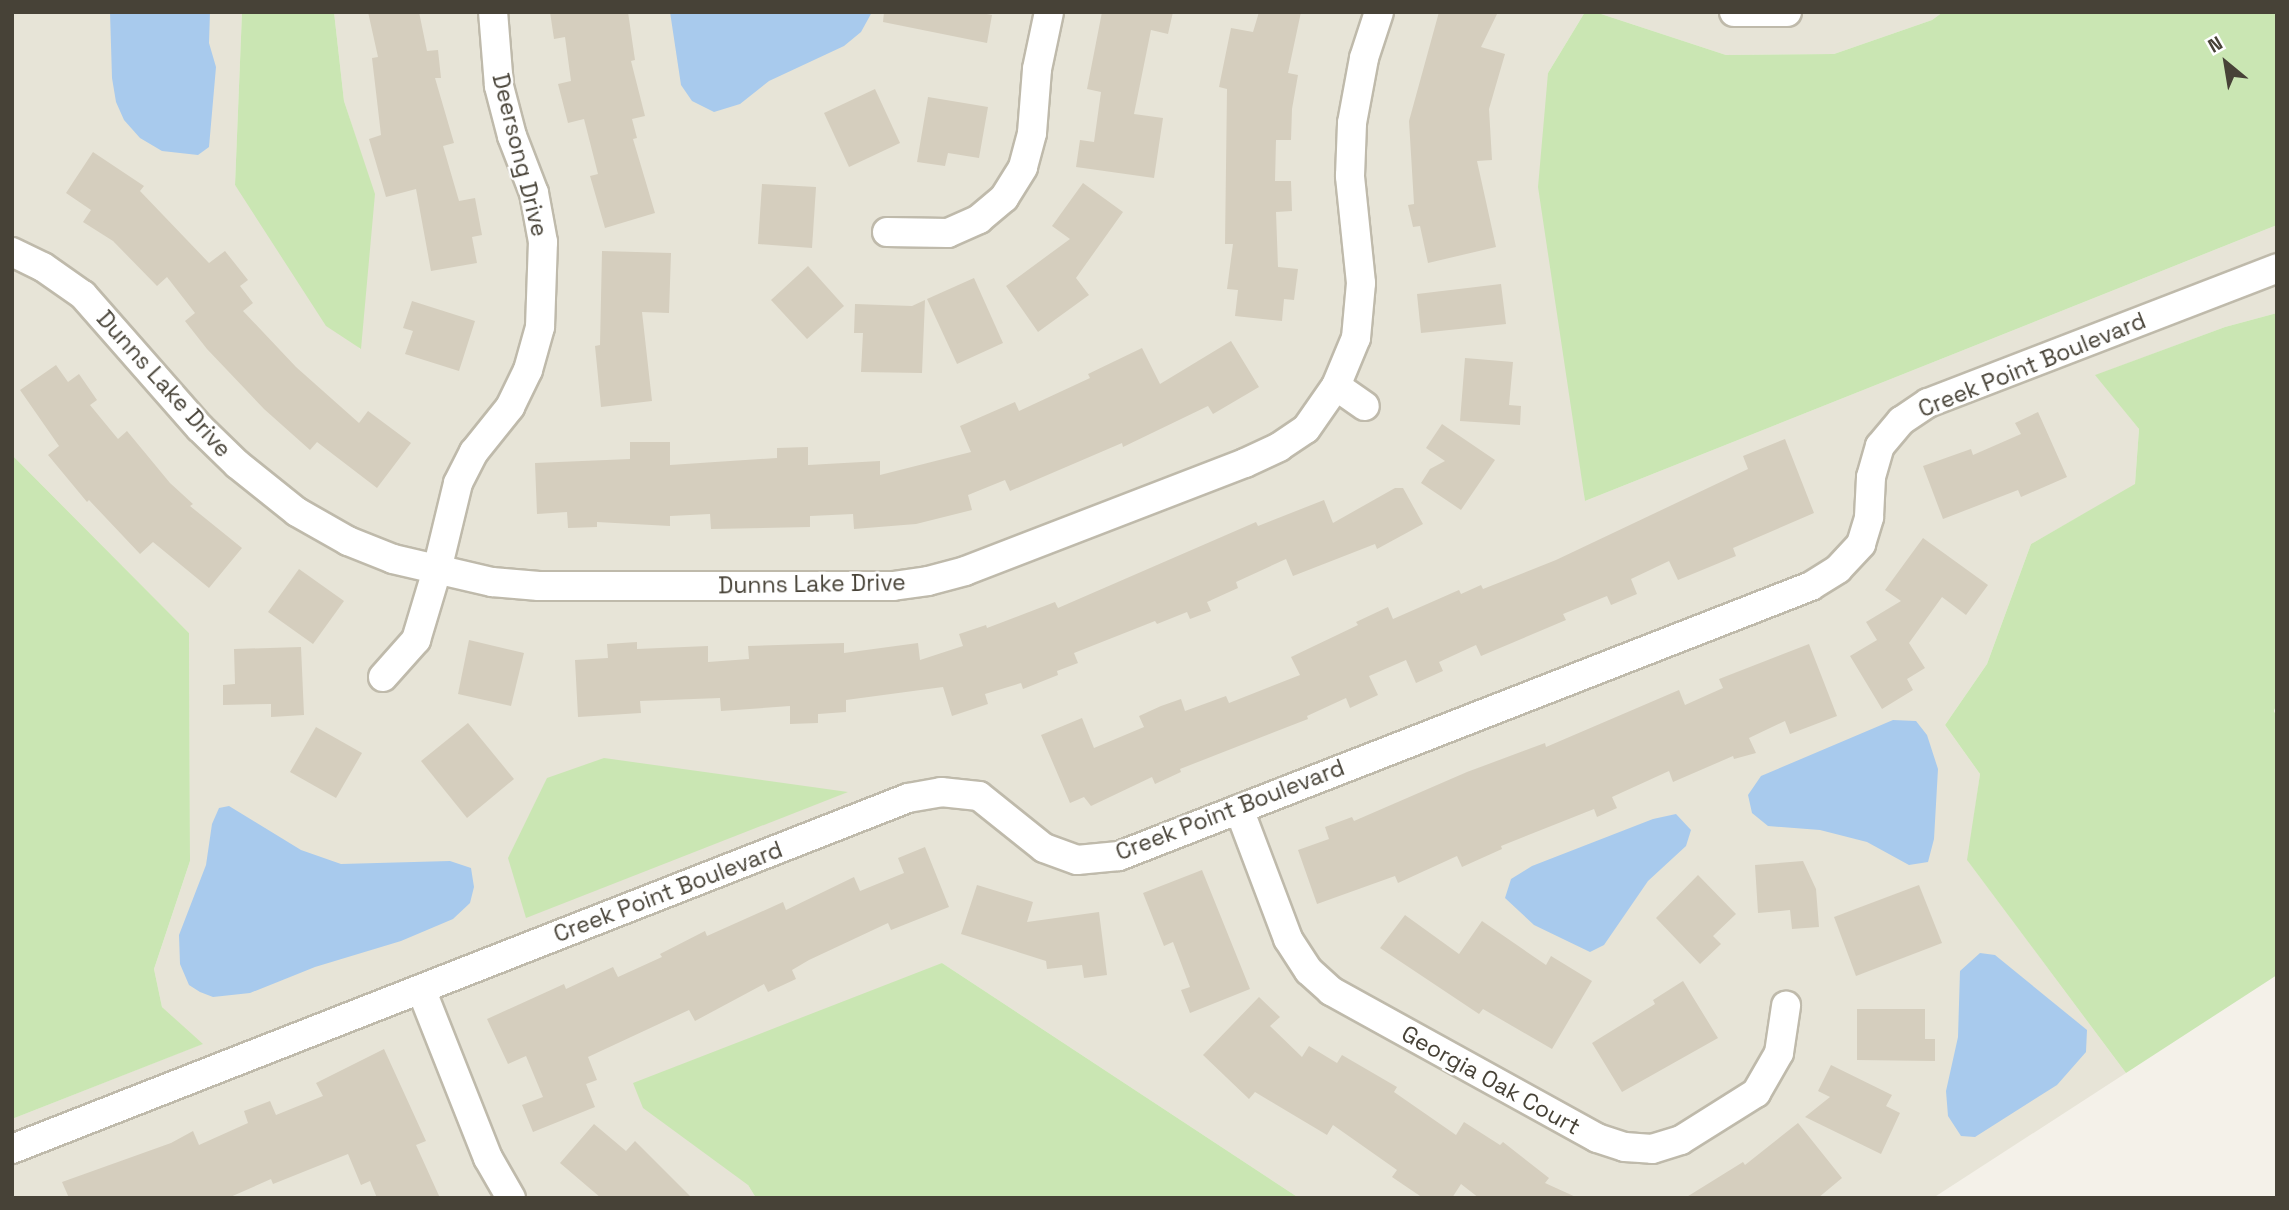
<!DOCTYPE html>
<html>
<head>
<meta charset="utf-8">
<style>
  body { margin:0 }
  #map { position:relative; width:2289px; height:1210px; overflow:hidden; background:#f4f1e9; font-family:"Space Grotesk",sans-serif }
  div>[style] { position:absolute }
  .residential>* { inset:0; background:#e7e4d7 }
  .green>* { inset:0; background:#cae6b3 }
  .water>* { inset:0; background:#a8caed }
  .building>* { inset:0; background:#d5cebe }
  .roads { filter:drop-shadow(2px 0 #bfbaab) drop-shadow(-2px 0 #bfbaab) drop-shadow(0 2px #bfbaab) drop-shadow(0 -2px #bfbaab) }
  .street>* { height:28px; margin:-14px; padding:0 14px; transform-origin:14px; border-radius:14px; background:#fff }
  span { translate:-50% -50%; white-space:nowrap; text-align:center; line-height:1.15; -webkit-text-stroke:5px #fff; paint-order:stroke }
  .street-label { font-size:23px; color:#474237 }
  .frame { position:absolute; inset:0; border:14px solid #474237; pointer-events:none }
  .north { position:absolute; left:2191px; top:28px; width:70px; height:70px; -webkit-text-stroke:5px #fff; paint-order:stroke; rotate:330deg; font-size:19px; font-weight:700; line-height:28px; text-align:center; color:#474237 }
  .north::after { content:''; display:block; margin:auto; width:24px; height:32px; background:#474237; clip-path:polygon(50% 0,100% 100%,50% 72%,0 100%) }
</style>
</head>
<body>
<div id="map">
  <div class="residential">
    <div style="clip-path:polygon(12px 12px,242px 12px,235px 185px,360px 349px,374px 194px,344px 101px,334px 12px,1585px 12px,1548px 73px,1585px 501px,2277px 225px,2277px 313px,2225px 327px,2096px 375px,2139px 429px,2135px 485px,2031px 544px,1987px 664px,1945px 725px,1980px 774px,1968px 861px,2126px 1073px,1933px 1198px,1299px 1198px,942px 963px,748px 1185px,756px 1198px,12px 1198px,12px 1119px,202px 1044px,162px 1007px,154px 969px,190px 861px,189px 633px,12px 455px)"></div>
    <div style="clip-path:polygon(1595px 12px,1943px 12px,1932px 20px,1834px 54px,1726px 55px)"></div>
  </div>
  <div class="green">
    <div style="clip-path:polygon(242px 12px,334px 12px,344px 101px,375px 194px,361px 349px,326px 326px,235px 185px)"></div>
    <div style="clip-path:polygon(1585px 12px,1595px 12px,1726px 55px,1834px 54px,1932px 20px,1943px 12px,2277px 12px,2277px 225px,1585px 501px,1538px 187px,1548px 73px)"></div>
    <div style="clip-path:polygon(2277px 313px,2277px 702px,2274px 711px,2277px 718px,2277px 975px,2126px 1073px,1967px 860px,1980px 774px,1945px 725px,1987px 664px,2031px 544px,2135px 484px,2139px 429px,2095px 375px,2225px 327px)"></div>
    <div style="clip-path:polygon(12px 455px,189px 633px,190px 861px,154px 969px,162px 1007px,203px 1044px,12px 1119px)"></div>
    <div style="clip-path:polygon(604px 758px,848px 792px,526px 918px,508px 858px,547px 778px)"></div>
    <div style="clip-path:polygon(942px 963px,1299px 1198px,756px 1198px,748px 1185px,643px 1108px,633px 1083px)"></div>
  </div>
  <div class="water">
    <div style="clip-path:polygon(110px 12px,210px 12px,209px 43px,216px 67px,209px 147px,198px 155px,162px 151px,140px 138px,124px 120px,116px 102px,112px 78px)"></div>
    <div style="clip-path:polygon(670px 12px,872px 12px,861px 32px,844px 46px,769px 81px,740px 104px,714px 112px,692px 101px,681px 85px)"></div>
    <div style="clip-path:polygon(1893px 720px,1916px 721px,1927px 735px,1938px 769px,1934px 839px,1928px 862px,1909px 865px,1867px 842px,1820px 830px,1768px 826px,1752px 813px,1748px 795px,1761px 776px)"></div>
    <div style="clip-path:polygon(229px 806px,301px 850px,341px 864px,450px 861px,471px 868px,474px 887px,470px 903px,453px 919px,401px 941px,315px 967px,250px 993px,213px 997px,200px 992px,189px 985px,180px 964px,179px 935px,206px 865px,212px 824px,219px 808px)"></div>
    <div style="clip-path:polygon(1676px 814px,1691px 830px,1686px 846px,1648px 881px,1604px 945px,1590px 952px,1534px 925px,1505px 898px,1511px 879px,1532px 866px,1653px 819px)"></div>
    <div style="clip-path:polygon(1980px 953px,1995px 955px,2087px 1030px,2086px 1052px,2057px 1085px,1975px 1137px,1961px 1136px,1948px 1116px,1946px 1091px,1958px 1037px,1960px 971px)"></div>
  </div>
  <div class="building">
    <div style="clip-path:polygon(368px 12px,419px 12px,427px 51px,438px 50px,441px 78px,435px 78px,454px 143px,443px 146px,459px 201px,475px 198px,482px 235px,472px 237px,477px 263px,431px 271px,416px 189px,386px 197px,369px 139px,381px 135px,372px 58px,378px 57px)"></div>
    <div style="clip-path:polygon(550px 12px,628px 12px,635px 60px,631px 61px,645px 116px,632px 119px,637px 138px,633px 139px,655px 213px,605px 228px,590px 176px,598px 174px,584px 119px,568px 123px,558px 84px,571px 81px,565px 37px,554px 39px)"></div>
    <div style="clip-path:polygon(884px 12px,976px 12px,992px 15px,987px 43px,883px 22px)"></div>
    <div style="clip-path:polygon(1102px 12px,1173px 12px,1168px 34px,1151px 30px,1134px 114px,1163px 118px,1154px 178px,1076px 167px,1080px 140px,1094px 142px,1101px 92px,1087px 89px)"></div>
    <div style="clip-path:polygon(1259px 12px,1301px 12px,1288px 73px,1298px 75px,1292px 109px,1291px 140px,1276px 140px,1275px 181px,1291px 181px,1292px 211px,1276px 212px,1278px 267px,1298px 269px,1294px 300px,1284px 299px,1282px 321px,1235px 316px,1238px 290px,1227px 289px,1233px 244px,1225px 244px,1227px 89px,1219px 87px,1231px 28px,1253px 32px)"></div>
    <div style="clip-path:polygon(1439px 12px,1498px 12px,1481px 47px,1505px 54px,1489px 109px,1492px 160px,1477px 161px,1496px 247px,1428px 263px,1420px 226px,1413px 227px,1408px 205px,1414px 204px,1409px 121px)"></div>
    <div style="clip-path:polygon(875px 89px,900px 143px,849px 167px,824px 113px)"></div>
    <div style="clip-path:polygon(928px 97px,988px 107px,979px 158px,948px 153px,945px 166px,917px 162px)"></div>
    <div style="clip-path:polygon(93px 152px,144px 186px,140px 191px,209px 263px,225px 251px,248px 280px,240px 286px,253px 303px,243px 311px,296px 367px,359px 423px,368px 411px,411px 443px,377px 488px,317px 442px,310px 450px,264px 409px,207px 349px,185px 321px,195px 313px,167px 277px,157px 286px,113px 241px,83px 222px,91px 210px,66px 193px)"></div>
    <div style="clip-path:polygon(1083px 183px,1123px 212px,1076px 278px,1089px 295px,1038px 332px,1006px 286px,1070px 239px,1052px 226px)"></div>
    <div style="clip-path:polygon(762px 184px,816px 187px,812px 248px,758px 244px)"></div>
    <div style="clip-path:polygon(602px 251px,671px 253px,669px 313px,642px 312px,652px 401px,601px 407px,595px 346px,600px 345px)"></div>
    <div style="clip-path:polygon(808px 266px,844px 306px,807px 339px,771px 300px)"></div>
    <div style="clip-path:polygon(974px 278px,1003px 343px,957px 364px,927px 299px)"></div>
    <div style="clip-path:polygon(1501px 284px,1506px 324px,1421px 333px,1417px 294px)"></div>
    <div style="clip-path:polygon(925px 300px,922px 373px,861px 372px,863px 333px,854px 333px,855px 304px,912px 306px)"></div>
    <div style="clip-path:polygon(412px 301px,475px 321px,459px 371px,405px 354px,413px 331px,403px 328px)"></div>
    <div style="clip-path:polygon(1231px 341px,1259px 387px,1213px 414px,1208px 406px,1123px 447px,1122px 443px,1010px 491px,1005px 480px,968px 495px,972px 510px,916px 524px,854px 529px,853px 514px,810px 516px,810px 527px,711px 529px,710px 514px,670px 516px,670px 526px,597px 522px,597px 527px,568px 528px,567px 512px,537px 514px,535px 463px,630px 459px,630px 442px,670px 442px,670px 465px,777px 458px,777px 448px,808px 447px,808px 465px,880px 461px,880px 475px,971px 452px,960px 426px,1015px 402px,1019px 411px,1090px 378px,1088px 374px,1142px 348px,1160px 384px)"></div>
    <div style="clip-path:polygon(1465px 358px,1513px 362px,1509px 405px,1521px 406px,1520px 425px,1460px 421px)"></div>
    <div style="clip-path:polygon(56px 365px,68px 382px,79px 374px,97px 400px,90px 405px,118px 439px,127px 431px,170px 483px,193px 504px,190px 506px,242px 548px,209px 588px,153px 542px,140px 554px,89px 500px,87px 502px,48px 455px,59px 446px,20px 390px)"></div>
    <div style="clip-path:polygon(2038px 412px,2067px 477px,2021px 497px,2018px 490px,1943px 519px,1923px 466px,1971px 449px,1973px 455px,2021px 434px,2015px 423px)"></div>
    <div style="clip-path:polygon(1442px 424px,1495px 460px,1461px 510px,1421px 483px,1430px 469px,1445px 461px,1426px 448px)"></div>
    <div style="clip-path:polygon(1785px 439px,1814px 513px,1733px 548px,1736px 556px,1678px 580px,1669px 561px,1631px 579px,1637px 594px,1611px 605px,1607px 596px,1563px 614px,1566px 620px,1481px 656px,1476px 645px,1439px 662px,1443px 671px,1416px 683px,1406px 660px,1369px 676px,1378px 695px,1350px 708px,1346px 698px,1307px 716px,1308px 719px,1180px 769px,1181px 772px,1155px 784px,1152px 777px,1091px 806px,1084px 797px,1070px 803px,1041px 735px,1082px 718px,1094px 748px,1144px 727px,1139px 716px,1161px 706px,1181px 699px,1185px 711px,1226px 696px,1229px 703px,1300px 675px,1291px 657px,1358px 625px,1356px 622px,1388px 607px,1393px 619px,1459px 590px,1461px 594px,1481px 585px,1483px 589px,1556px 560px,1748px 469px,1743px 456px)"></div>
    <div style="clip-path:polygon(1395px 488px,1403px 488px,1423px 524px,1377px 549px,1375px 544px,1293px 576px,1286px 559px,1236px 582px,1238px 588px,1207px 602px,1211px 611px,1190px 619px,1187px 612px,1157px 624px,1155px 621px,1074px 653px,1078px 663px,1057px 671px,1058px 675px,1023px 689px,1021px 683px,985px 694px,988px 704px,952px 716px,943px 687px,846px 700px,846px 712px,818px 714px,818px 723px,790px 724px,790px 706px,721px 711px,720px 698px,640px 701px,641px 713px,578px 717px,575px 660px,608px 658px,607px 644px,637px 642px,637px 649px,708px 646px,708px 662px,749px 659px,748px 646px,844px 643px,844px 653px,918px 643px,920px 660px,963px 646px,959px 634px,986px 625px,987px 628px,1055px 602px,1058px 608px,1256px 522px,1258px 526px,1324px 500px,1333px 523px)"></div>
    <div style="clip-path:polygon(1923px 538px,1988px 585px,1966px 615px,1942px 597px,1909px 643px,1925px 668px,1907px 679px,1913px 690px,1882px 709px,1850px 656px,1877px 640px,1866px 622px,1901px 601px,1885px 590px)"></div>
    <div style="clip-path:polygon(299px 569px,344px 601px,313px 644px,268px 612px)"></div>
    <div style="clip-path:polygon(469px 640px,524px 653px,511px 706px,458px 694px)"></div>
    <div style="clip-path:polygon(1809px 644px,1837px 716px,1790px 734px,1785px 721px,1749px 738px,1756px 753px,1734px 759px,1733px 756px,1673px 782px,1669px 771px,1612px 797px,1617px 808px,1597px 817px,1594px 809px,1501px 846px,1502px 849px,1462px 867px,1457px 856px,1398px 883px,1395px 876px,1317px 904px,1298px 850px,1329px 839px,1325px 827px,1352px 817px,1354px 821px,1467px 772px,1545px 743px,1546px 747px,1679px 690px,1685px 705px,1723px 688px,1719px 679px)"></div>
    <div style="clip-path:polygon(301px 647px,304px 715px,271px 717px,271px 704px,223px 705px,223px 685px,235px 684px,234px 649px)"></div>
    <div style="clip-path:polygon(468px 723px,514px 779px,467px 818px,421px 761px)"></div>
    <div style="clip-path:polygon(316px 727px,362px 753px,336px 798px,290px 772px)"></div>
    <div style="clip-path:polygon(925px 847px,949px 907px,891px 930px,888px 923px,809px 960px,792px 970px,796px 979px,768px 992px,764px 984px,695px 1021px,689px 1010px,588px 1057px,597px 1080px,586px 1084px,595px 1107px,533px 1132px,522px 1105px,543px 1097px,526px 1056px,508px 1064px,487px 1019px,564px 984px,566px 989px,613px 967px,618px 977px,662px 957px,660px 954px,705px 931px,707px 936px,783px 902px,786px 910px,854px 877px,860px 891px,904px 873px,898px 858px)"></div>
    <div style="clip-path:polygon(1803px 861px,1816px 889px,1819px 927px,1792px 929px,1790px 910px,1758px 913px,1755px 865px)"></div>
    <div style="clip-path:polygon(1202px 870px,1250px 989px,1190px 1013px,1181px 990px,1190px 987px,1173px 942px,1164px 946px,1143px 893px)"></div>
    <div style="clip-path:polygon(1698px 875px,1736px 914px,1713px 936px,1721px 944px,1700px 964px,1656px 918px)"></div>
    <div style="clip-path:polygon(977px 885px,1033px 902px,1027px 922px,1099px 912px,1107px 975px,1084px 978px,1082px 965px,1047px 969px,1046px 961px,961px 934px)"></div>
    <div style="clip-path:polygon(1919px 885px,1942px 943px,1856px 976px,1834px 917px)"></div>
    <div style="clip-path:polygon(1405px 915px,1459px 954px,1482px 921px,1546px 965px,1551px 956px,1592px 981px,1552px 1049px,1483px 1009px,1479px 1014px,1380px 948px)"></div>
    <div style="clip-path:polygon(1683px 981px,1718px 1038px,1622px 1092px,1592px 1043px,1655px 1004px,1653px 1000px)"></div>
    <div style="clip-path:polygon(1259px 997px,1280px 1017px,1270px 1026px,1302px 1057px,1309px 1046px,1337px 1063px,1342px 1055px,1397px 1087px,1394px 1092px,1456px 1135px,1464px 1122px,1500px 1145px,1503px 1142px,1549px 1178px,1545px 1183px,1578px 1198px,1479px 1198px,1461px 1184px,1452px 1198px,1423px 1198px,1392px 1177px,1397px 1170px,1333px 1125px,1327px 1135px,1255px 1092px,1249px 1099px,1203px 1055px)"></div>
    <div style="clip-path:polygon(1857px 1009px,1925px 1009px,1925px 1039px,1935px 1039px,1935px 1061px,1857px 1060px)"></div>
    <div style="clip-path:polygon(384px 1049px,426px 1141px,416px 1145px,440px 1198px,377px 1198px,370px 1181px,361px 1185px,348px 1154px,273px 1184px,271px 1179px,228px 1198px,69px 1198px,62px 1182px,171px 1143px,193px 1131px,199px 1145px,248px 1123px,244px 1111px,270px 1101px,276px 1115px,323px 1096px,316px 1083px)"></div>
    <div style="clip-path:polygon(1831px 1065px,1892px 1095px,1886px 1106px,1900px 1113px,1881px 1154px,1805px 1117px,1830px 1097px,1818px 1091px)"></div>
    <div style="clip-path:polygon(1798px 1123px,1842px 1178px,1818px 1198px,1685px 1198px,1743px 1162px,1745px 1165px)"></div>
    <div style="clip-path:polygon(594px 1124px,626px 1151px,635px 1141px,692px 1198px,601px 1198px,560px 1163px)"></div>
  </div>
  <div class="roads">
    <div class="street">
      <div style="left:1734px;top:12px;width:53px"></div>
      <div style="left:887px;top:232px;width:61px;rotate:0.9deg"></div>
      <div style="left:948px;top:233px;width:34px;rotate:-24deg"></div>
      <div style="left:979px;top:219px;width:33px;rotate:-40deg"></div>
      <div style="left:1004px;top:198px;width:36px;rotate:-58deg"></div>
      <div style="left:1023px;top:167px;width:35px;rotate:-75deg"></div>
      <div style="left:1032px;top:133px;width:64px;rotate:-85.5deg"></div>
      <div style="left:1037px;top:69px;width:58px;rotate:-78.1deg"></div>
      <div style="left:12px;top:252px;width:34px;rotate:26deg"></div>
      <div style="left:43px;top:267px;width:49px;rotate:35deg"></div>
      <div style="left:83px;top:295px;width:177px;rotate:48.7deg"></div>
      <div style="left:200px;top:428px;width:52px;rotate:44.2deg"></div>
      <div style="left:237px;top:464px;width:77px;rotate:38.7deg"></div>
      <div style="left:297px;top:512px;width:59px;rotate:29.6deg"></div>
      <div style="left:348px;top:541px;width:48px;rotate:21.8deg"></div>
      <div style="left:393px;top:559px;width:102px;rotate:13.1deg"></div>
      <div style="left:492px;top:582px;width:47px;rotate:4.9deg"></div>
      <div style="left:539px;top:586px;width:354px"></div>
      <div style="left:893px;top:586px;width:35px;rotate:-8deg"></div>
      <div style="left:928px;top:581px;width:38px;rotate:-15deg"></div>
      <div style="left:965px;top:571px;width:300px;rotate:-21.1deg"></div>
      <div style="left:1245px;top:463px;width:38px;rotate:-25deg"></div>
      <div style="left:1279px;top:447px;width:32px;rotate:-34deg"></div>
      <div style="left:1306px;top:429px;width:52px;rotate:-55.1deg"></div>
      <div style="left:1336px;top:386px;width:52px;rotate:-67.4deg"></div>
      <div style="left:1356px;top:338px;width:55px;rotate:-84.8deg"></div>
      <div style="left:1361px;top:283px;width:108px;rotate:-95.9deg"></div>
      <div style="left:1350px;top:176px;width:53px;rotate:-87.8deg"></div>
      <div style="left:1352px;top:123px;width:66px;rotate:-79.5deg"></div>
      <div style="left:1364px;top:58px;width:48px;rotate:-71.9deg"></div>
      <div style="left:1336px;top:386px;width:35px;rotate:35deg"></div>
      <div style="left:383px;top:677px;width:50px;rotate:-48.3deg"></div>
      <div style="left:416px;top:640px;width:73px;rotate:-73.3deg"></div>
      <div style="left:437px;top:570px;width:89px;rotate:-76.4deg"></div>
      <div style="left:458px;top:483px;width:35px;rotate:-63deg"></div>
      <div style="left:474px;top:452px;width:58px;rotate:-51.3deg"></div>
      <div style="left:510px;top:407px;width:41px;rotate:-64.1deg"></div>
      <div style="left:528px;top:370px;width:45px;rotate:-74.4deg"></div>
      <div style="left:540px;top:327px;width:85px;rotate:-88deg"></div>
      <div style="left:543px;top:242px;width:50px;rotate:-100.4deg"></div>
      <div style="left:534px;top:193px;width:61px;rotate:-111.1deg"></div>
      <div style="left:512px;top:136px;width:52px;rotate:-104.6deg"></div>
      <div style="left:499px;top:86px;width:74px;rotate:-94.6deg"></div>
      <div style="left:1239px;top:809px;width:139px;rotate:69.3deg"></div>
      <div style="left:1288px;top:939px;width:38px;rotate:57deg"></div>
      <div style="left:1309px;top:971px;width:30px;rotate:42deg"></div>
      <div style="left:1331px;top:991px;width:304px;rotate:28.9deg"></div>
      <div style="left:1597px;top:1138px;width:29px;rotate:18deg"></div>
      <div style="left:1625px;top:1147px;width:27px;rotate:4deg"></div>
      <div style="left:1652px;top:1149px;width:30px;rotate:-17deg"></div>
      <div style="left:1681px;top:1140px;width:89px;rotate:-32.1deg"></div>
      <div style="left:1756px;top:1093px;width:46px;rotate:-60.1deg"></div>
      <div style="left:1779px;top:1053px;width:48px;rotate:-81.5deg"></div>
      <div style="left:421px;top:989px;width:182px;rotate:68.4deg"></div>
      <div style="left:488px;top:1158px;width:46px;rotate:60.1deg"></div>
      <div style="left:12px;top:1149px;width:962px;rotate:-21.39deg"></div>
      <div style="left:908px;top:798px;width:34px;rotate:-10deg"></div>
      <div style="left:941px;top:792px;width:38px;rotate:6deg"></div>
      <div style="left:979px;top:796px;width:83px;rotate:38.7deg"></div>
      <div style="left:1044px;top:848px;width:35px;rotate:20deg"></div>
      <div style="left:1077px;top:860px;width:42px;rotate:-5.4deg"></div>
      <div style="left:1119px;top:856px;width:743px;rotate:-21.31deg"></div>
      <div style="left:1811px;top:586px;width:32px;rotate:-32deg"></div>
      <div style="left:1838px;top:569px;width:34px;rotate:-47deg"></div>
      <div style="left:1861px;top:544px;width:28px;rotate:-73deg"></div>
      <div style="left:1869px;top:517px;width:40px;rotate:-87.1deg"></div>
      <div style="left:1871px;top:477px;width:32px;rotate:-74deg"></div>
      <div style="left:1880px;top:446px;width:33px;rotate:-50deg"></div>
      <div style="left:1901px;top:421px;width:32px;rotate:-34deg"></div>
      <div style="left:1928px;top:403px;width:374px;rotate:-21.1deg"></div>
    </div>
  </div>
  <div class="street-label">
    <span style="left:520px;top:155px;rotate:76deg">Deersong Drive</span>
    <span style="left:2032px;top:365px;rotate:-22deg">Creek Point Boulevard</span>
    <span style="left:164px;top:384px;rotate:48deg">Dunns Lake Drive</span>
    <span style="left:812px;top:584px;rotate:-1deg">Dunns Lake Drive</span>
    <span style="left:1230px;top:810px;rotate:-21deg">Creek Point Boulevard</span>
    <span style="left:668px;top:892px;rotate:-21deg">Creek Point Boulevard</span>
    <span style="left:1491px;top:1080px;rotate:29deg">Georgia Oak Court</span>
  </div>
  <div class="frame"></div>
  <div class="north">N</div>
</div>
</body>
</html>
